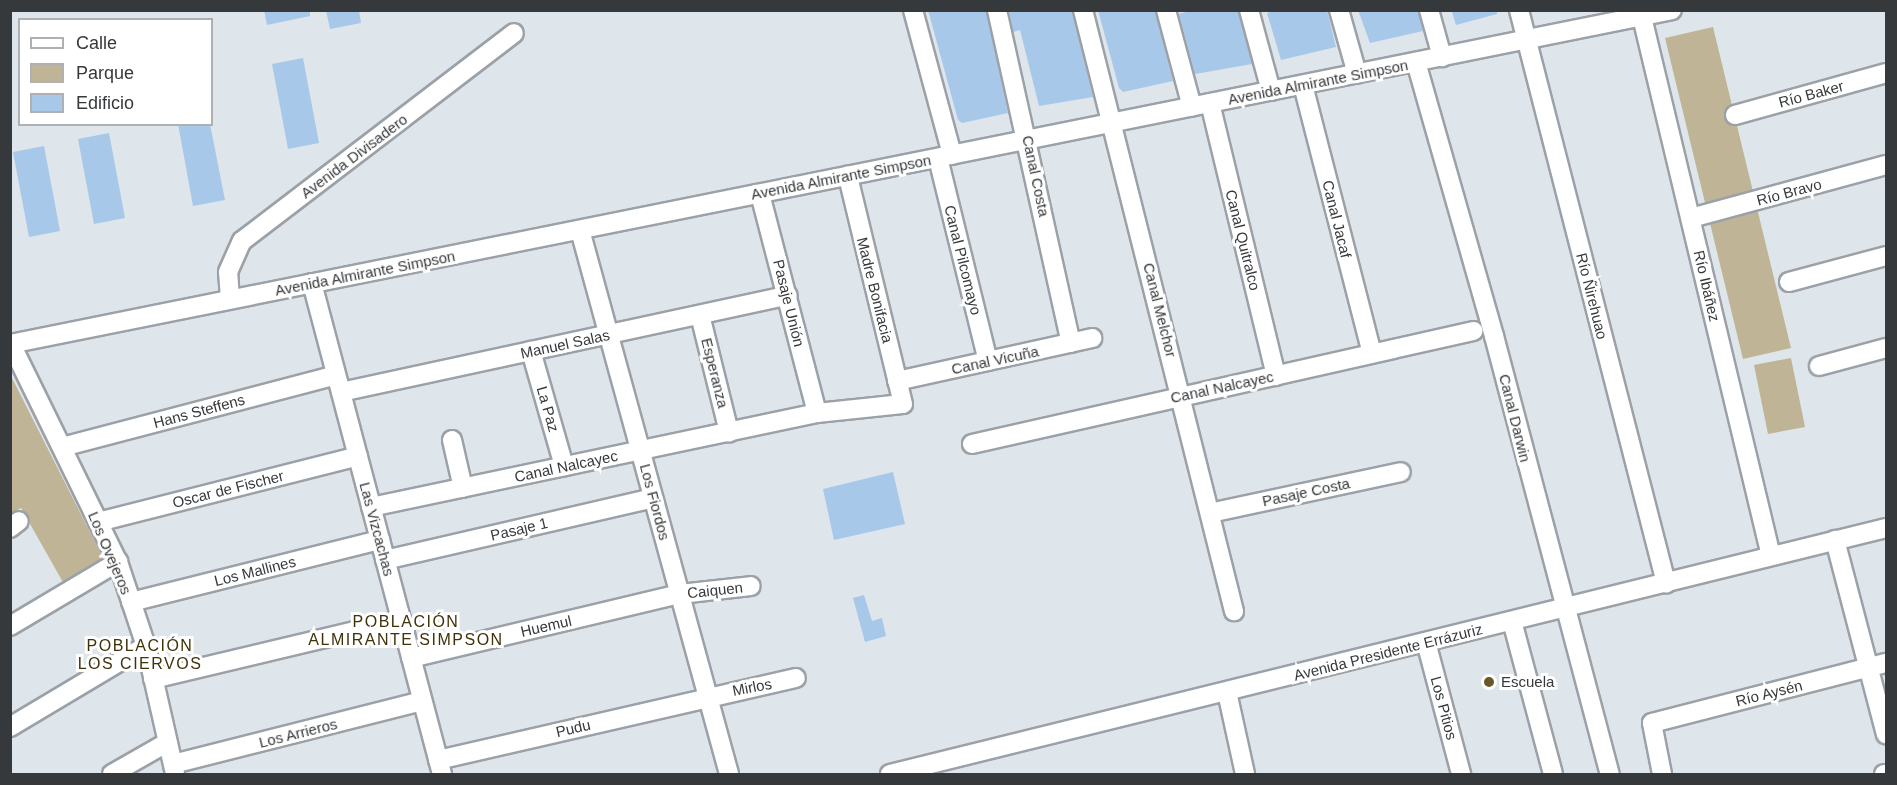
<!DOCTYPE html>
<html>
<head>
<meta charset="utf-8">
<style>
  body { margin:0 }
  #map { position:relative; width:1897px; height:785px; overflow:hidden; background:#dee5eb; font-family:Arial,sans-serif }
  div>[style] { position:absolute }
  .green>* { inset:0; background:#bfb496 }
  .building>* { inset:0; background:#a8c8ea }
  .roads { filter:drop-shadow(2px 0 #9ba1a7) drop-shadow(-2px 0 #9ba1a7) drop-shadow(0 2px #9ba1a7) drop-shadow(0 -2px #9ba1a7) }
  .minor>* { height:18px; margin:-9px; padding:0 9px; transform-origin:9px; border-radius:9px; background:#fff }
  .dots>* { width:16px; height:16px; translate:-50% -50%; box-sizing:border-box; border:3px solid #fff; border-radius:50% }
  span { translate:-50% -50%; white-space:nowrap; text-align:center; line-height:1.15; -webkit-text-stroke:6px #fff; paint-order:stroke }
  .street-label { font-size:15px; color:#36393b }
  .poi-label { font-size:15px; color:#36393b }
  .left { translate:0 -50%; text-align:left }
  .neighbourhood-label { font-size:16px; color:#403208; letter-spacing:1.5px }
  .frame { position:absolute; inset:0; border:12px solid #36393b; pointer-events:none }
  .legend { position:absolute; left:18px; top:18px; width:195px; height:108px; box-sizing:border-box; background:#fff; border:2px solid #afb0b1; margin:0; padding:8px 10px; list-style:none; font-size:18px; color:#36393b }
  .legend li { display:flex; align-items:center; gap:12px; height:30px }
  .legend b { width:30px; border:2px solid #afb0b1 }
</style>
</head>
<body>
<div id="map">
  <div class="green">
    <div style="clip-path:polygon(1713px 27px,1791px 348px,1743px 359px,1665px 38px)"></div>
    <div style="clip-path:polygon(1791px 358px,1805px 427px,1768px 434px,1754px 365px)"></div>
    <div style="clip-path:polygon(10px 374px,103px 558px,64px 584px,21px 508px,11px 514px)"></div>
  </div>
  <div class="building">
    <div style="clip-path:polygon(264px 10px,310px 10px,310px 16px,267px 25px)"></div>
    <div style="clip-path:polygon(326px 10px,359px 10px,361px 23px,330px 29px)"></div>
    <div style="clip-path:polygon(928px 10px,986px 10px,1008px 113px,962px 123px,958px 120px)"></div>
    <div style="clip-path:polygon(1009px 10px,1072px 10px,1093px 97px,1039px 106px,1020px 30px,1013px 32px)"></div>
    <div style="clip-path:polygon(1098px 10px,1155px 10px,1173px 81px,1123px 92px,1119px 88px)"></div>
    <div style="clip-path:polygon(1193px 10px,1238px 10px,1252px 64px,1195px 74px,1179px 14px)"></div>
    <div style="clip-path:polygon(1277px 10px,1327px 10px,1336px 47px,1281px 60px,1267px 13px)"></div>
    <div style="clip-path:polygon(1358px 10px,1418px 10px,1423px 31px,1370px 43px)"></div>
    <div style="clip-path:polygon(1497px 10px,1497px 14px,1456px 25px,1452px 12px)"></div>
    <div style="clip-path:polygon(303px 58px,319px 143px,288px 149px,272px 64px)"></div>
    <div style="clip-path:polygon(178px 124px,210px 124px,225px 200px,193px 206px)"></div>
    <div style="clip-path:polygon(109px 133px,125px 218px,94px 224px,78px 139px)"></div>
    <div style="clip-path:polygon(44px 146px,60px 231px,29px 237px,13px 152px)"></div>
    <div style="clip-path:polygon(893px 472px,905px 524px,834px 540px,823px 489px)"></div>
    <div style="clip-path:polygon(864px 595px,872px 621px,882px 618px,886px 636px,865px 642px,853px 598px)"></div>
  </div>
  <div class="roads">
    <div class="minor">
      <div style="left:913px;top:10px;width:150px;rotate:74.9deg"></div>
      <div style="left:997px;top:10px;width:341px;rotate:77.5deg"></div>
      <div style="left:1083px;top:10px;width:620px;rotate:75.9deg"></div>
      <div style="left:1166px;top:10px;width:100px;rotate:75deg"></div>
      <div style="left:1249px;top:10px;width:84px;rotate:74.8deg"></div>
      <div style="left:1339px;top:10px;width:66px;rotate:74.3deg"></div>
      <div style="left:1429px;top:10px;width:49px;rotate:74.5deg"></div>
      <div style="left:1519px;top:10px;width:592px;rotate:75.61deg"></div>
      <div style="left:1642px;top:17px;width:554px;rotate:76.54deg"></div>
      <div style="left:1416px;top:62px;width:285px;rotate:74.1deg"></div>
      <div style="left:1494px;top:336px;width:453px;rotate:75.2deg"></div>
      <div style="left:1303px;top:85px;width:277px;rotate:75.6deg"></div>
      <div style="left:1210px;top:103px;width:281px;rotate:76.4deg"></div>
      <div style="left:1735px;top:115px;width:157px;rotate:-15.5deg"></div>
      <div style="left:938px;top:158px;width:209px;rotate:76.2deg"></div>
      <div style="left:760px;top:194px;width:226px;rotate:75.4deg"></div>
      <div style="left:1691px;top:218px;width:202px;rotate:-15.2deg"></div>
      <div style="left:580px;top:230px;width:564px;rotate:74.68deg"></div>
      <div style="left:1789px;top:282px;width:100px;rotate:-15deg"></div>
      <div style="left:312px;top:283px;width:508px;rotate:75.17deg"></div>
      <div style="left:230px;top:299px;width:27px;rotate:-94deg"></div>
      <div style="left:228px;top:272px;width:34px;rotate:-66deg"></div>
      <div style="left:242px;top:241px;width:342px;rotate:-37.4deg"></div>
      <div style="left:700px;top:315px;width:121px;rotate:76.1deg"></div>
      <div style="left:10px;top:344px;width:1695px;rotate:-11.36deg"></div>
      <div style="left:11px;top:344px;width:243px;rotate:63.9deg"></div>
      <div style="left:118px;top:562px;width:89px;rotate:71.6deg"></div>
      <div style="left:146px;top:646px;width:131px;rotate:77.2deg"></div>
      <div style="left:531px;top:351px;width:120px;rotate:74deg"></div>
      <div style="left:1819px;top:366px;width:69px;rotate:-15deg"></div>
      <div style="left:897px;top:381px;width:200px;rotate:-12.4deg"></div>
      <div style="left:341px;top:392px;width:457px;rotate:-12.2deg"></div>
      <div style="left:452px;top:440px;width:49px;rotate:77.1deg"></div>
      <div style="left:972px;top:444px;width:514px;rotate:-12.71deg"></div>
      <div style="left:62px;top:447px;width:283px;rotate:-14.7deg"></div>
      <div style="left:371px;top:507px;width:456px;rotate:-11.9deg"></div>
      <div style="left:817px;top:413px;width:86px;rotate:-6deg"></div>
      <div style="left:903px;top:404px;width:235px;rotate:-103.6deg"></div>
      <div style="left:1210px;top:513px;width:195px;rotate:-12.1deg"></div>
      <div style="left:98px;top:522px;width:268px;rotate:-14.2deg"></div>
      <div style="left:10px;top:528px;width:11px;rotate:-38deg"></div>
      <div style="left:1835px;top:540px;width:201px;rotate:75.3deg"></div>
      <div style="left:385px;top:560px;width:275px;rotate:-13deg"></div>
      <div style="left:131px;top:602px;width:257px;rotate:-14deg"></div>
      <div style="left:1512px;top:621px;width:158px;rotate:75deg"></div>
      <div style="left:10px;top:626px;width:126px;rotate:-30.7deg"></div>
      <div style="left:1426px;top:642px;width:137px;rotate:75.1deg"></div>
      <div style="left:411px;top:658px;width:277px;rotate:-13.4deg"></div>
      <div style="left:680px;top:594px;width:71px;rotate:-6.4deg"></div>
      <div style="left:153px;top:679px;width:255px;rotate:-13.4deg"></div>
      <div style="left:1227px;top:692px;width:84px;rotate:77.6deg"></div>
      <div style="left:10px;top:727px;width:158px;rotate:-30.8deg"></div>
      <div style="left:438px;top:760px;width:367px;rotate:-12.9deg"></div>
      <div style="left:173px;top:764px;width:257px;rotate:-14.2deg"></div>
      <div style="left:112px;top:774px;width:64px;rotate:-29.7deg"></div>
      <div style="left:890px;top:774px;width:1026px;rotate:-13.87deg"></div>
      <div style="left:1662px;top:774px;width:52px;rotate:-101.1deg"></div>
      <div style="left:1652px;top:723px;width:242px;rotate:-14.4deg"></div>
      <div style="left:1884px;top:774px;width:2px"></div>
    </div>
  </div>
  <div class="dots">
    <div style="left:1489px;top:682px;background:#6b5827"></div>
  </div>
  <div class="street-label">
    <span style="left:1318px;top:82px;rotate:-11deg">Avenida Almirante Simpson</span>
    <span style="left:1811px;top:94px;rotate:-15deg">Río Baker</span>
    <span style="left:354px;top:156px;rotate:-37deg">Avenida Divisadero</span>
    <span style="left:1036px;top:176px;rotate:78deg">Canal Costa</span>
    <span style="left:841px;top:177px;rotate:-11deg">Avenida Almirante Simpson</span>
    <span style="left:1789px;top:192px;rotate:-15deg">Río Bravo</span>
    <span style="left:1337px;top:219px;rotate:76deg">Canal Jacaf</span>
    <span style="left:1243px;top:240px;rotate:76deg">Canal Quitralco</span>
    <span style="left:963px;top:260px;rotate:76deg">Canal Pilcomayo</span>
    <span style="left:365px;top:273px;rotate:-11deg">Avenida Almirante Simpson</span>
    <span style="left:1707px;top:286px;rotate:77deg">Río Ibáñez</span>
    <span style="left:875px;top:290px;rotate:76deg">Madre Bonifacia</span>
    <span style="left:1592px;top:296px;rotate:76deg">Río Ñirehuao</span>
    <span style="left:789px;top:303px;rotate:76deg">Pasaje Unión</span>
    <span style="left:1160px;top:310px;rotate:76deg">Canal Melchor</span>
    <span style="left:565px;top:344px;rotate:-12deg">Manuel Salas</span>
    <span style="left:995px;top:360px;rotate:-12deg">Canal Vicuña</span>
    <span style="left:715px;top:373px;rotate:76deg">Esperanza</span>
    <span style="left:1222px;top:387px;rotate:-12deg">Canal Nalcayec</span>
    <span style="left:548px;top:409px;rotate:74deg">La Paz</span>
    <span style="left:199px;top:411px;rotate:-15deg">Hans Steffens</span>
    <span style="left:1515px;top:418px;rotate:76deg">Canal Darwin</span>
    <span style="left:566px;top:466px;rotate:-12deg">Canal Nalcayec</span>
    <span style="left:228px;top:489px;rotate:-14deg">Oscar de Fischer</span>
    <span style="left:1306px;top:492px;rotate:-12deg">Pasaje Costa</span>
    <span style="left:655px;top:502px;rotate:75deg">Los Fiordos</span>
    <span style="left:377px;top:529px;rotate:75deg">Las Vizcachas</span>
    <span style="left:519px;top:529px;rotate:-13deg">Pasaje 1</span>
    <span style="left:110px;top:553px;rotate:67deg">Los Ovejeros</span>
    <span style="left:255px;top:571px;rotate:-14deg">Los Mallines</span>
    <span style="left:715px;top:590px;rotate:-6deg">Caiquen</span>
    <span style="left:546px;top:626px;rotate:-13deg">Huemul</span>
    <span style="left:1388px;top:652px;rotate:-14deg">Avenida Presidente Errázuriz</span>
    <span style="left:752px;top:687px;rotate:-11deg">Mirlos</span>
    <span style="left:1769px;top:693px;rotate:-14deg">Río Aysén</span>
    <span style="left:1444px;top:708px;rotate:75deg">Los Pitios</span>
    <span style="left:573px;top:728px;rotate:-13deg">Pudu</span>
    <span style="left:298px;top:733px;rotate:-14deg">Los Arrieros</span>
  </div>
  <div class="poi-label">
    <span class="left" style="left:1501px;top:682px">Escuela</span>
  </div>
  <div class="neighbourhood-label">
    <span style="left:406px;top:631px">POBLACIÓN<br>ALMIRANTE SIMPSON</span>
    <span style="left:140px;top:655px">POBLACIÓN<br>LOS CIERVOS</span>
  </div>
  <div class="frame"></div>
  <ul class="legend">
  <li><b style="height:8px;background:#fff"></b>Calle</li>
  <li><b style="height:16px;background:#bfb496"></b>Parque</li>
  <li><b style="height:16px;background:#a8c8ea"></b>Edificio</li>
  </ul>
</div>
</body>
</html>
